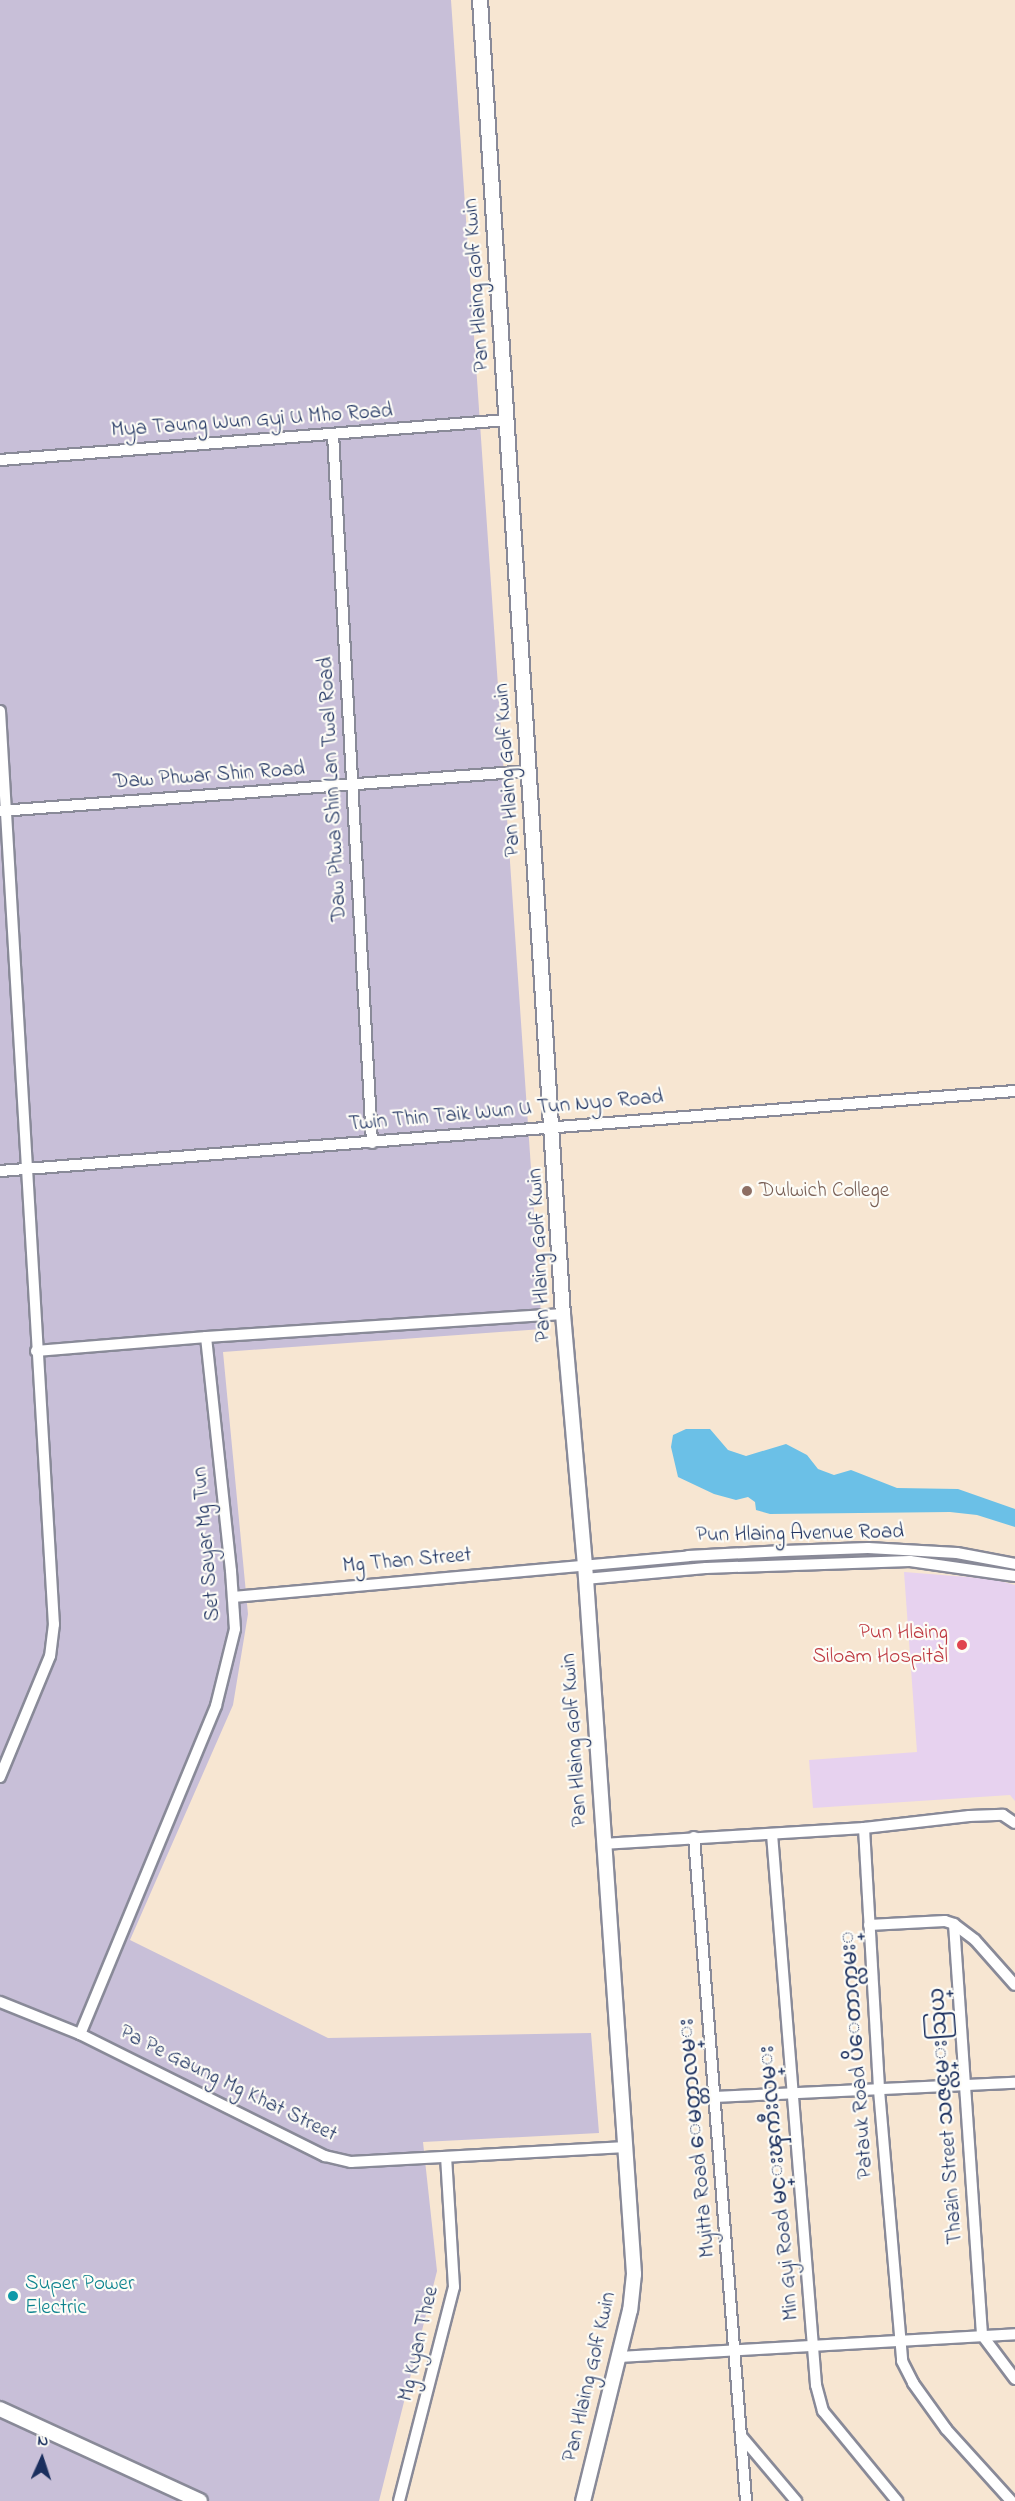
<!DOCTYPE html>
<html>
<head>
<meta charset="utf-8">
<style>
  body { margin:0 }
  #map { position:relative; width:1015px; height:2501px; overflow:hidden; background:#f7e6d2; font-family:"Indie Flower","Noto Sans Myanmar",sans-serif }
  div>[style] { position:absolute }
  .built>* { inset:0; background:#e7d2ef }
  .industrial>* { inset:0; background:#c8bfd8 }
  .water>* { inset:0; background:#6bc0e7 }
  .roads { filter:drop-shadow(2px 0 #898a98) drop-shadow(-2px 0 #898a98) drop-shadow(0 2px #898a98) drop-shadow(0 -2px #898a98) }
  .minor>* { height:10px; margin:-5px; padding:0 5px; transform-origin:5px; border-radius:5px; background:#fff }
  .tertiary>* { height:14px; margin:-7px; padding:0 7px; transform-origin:7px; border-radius:7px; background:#fff }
  .dots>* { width:16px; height:16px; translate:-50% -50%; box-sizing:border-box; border:3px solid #fdfcf7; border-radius:50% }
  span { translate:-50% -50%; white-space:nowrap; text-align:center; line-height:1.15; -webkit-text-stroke:4.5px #fdfcf7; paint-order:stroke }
  .street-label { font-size:21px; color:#1b2f5e }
  .education-label { font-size:21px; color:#785e54 }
  .left { translate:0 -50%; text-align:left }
  .health-label { font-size:21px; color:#be3a42 }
  .right { translate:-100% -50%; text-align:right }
  .culture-label { font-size:21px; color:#0d838f }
  .north { position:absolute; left:12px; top:2429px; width:60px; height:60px; -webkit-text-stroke:4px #fdfcf7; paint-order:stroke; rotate:3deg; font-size:16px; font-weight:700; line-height:24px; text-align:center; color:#1b2f5e }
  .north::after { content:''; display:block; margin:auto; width:21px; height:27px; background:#1b2f5e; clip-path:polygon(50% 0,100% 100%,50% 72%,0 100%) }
</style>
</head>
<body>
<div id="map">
  <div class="built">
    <div style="clip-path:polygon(904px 1572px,993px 1579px,1015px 1585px,1015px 1801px,1010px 1795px,813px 1808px,809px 1760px,917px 1752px)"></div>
  </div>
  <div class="industrial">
    <div style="clip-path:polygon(0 0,451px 0,542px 1329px,223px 1352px,248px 1614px,233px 1705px,130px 1940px,328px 2038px,591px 2033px,599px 2133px,423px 2142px,437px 2271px,379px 2501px,0 2501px)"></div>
  </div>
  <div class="water">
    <div style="clip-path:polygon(686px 1429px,710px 1429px,728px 1450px,746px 1456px,786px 1444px,807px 1455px,818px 1469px,834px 1475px,851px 1470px,897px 1488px,958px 1489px,1015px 1509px,1015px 1527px,977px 1515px,950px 1512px,770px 1514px,756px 1510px,755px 1502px,748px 1497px,736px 1500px,714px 1494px,678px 1477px,671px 1447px,673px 1435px)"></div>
  </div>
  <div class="roads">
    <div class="minor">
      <div style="left:333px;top:434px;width:710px;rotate:86.85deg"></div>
      <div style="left:0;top:460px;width:509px;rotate:-4.51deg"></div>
      <div style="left:0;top:711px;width:915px;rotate:86.62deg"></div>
      <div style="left:54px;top:1624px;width:32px;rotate:97deg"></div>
      <div style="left:50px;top:1656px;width:131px;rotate:112.5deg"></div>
      <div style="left:0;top:811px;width:531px;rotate:-4.32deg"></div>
      <div style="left:0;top:1171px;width:1018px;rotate:-4.51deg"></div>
      <div style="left:206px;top:1337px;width:358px;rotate:-3.7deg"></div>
      <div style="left:36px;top:1351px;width:171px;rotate:-4.7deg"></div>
      <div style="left:206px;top:1337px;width:235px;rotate:83.9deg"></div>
      <div style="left:231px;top:1571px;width:58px;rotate:86.1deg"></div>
      <div style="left:235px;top:1629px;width:79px;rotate:103.9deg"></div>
      <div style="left:216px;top:1706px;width:355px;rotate:112.5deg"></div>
      <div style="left:585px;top:1579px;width:121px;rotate:-5.2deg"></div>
      <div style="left:706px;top:1568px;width:204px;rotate:-2deg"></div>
      <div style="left:910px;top:1561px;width:106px;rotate:8.1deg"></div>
      <div style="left:233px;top:1597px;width:457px;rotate:-5.1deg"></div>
      <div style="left:688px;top:1556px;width:96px;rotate:-3deg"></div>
      <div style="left:784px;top:1551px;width:84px;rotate:-2deg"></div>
      <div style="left:868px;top:1548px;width:89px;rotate:3.2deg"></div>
      <div style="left:957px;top:1553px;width:59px;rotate:10.7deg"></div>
      <div style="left:864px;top:1828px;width:106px;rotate:-6.5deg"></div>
      <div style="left:969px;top:1816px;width:34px;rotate:-2deg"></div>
      <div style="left:1003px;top:1815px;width:14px;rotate:34deg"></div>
      <div style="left:772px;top:1834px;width:553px;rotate:85.43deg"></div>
      <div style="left:816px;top:2385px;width:27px;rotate:75deg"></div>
      <div style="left:823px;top:2411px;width:117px;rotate:50.6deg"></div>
      <div style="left:694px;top:1837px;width:666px;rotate:85.52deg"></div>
      <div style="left:603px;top:1844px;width:261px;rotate:-3.5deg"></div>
      <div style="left:864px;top:1828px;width:262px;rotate:86.7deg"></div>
      <div style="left:879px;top:2090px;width:272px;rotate:85.1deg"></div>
      <div style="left:902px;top:2361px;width:25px;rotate:63deg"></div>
      <div style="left:913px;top:2383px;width:57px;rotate:54.3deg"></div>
      <div style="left:946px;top:2429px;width:97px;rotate:47.9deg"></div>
      <div style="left:954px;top:1924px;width:26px;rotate:37deg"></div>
      <div style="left:975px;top:1940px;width:60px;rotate:48.4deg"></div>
      <div style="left:869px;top:1925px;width:76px;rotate:-3deg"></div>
      <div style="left:945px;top:1921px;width:9px;rotate:18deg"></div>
      <div style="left:954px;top:1924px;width:412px;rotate:86.1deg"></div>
      <div style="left:982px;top:2335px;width:55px;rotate:53.1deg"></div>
      <div style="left:0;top:2002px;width:86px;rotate:21.8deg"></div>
      <div style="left:80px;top:2034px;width:274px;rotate:26.5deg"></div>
      <div style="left:325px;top:2156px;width:27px;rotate:13deg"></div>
      <div style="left:351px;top:2162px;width:275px;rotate:-3.1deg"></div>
      <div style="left:714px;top:2097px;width:301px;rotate:-2.7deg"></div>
      <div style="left:619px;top:2357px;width:397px;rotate:-3.3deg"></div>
      <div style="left:742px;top:2437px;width:84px;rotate:49.8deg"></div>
      <div style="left:399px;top:2501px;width:221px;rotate:-75.6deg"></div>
      <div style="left:454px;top:2287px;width:130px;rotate:-93.5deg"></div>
    </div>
    <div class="tertiary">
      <div style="left:480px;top:0;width:1317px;rotate:86.39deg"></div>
      <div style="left:563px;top:1314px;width:251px;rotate:85deg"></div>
      <div style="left:585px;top:1564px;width:712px;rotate:86.05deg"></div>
      <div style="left:634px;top:2274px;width:36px;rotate:96deg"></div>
      <div style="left:630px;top:2310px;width:197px;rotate:103.8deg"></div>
      <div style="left:0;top:2409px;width:220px;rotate:24.7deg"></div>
    </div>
  </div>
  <div class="dots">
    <div style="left:747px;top:1191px;background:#8d6e63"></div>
    <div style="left:962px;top:1645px;background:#e0444e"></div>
    <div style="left:13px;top:2296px;background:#0f9aa8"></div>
  </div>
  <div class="street-label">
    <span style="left:477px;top:285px;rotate:-94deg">Pan Hlaing Golf Kwin</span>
    <span style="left:252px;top:421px;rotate:-4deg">Mya Taung Wun Gyi U Mho Road</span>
    <span style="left:508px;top:770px;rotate:-94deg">Pan Hlaing Golf Kwin</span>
    <span style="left:209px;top:776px;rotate:-4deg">Daw Phwar Shin Road</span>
    <span style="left:333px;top:789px;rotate:-93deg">Daw Phwa Shin Lan Twal Road</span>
    <span style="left:506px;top:1111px;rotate:-5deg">Twin Thin Taik Wun U Tun Nyo Road</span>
    <span style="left:540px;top:1255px;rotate:-93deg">Pan Hlaing Golf Kwin</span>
    <span style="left:800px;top:1534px;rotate:-1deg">Pun Hlaing Avenue Road</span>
    <span style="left:207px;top:1544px;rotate:-95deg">Set Sayar Mg Tun</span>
    <span style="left:407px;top:1561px;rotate:-5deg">Mg Than Street</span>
    <span style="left:575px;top:1740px;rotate:-94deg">Pan Hlaing Golf Kwin</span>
    <span style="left:858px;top:2055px;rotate:-94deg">Patauk Road ပိေတာက္လမး္</span>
    <span style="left:228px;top:2084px;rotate:26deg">Pa Pe Gaung Mg Khat Street</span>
    <span style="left:947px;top:2116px;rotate:-94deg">Thazin Street သဇင္လမ္းသြယ္</span>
    <span style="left:698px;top:2138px;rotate:-95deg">Myitta Road ေမတ္တာလမ္း</span>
    <span style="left:780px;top:2183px;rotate:-95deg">Min Gyi Road မင္းၾကီးလမ္း</span>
    <span style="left:419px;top:2344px;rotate:-77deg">Mg Kyan Thee</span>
    <span style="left:590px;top:2377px;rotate:-77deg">Pan Hlaing Golf Kwin</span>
  </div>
  <div class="education-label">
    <span class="left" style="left:759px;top:1191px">Dulwich College</span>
  </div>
  <div class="health-label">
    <span class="right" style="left:948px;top:1645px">Pun Hlaing<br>Siloam Hospital</span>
  </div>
  <div class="culture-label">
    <span class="left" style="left:25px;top:2296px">Super Power<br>Electric</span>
  </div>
  <div class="north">N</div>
</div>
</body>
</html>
